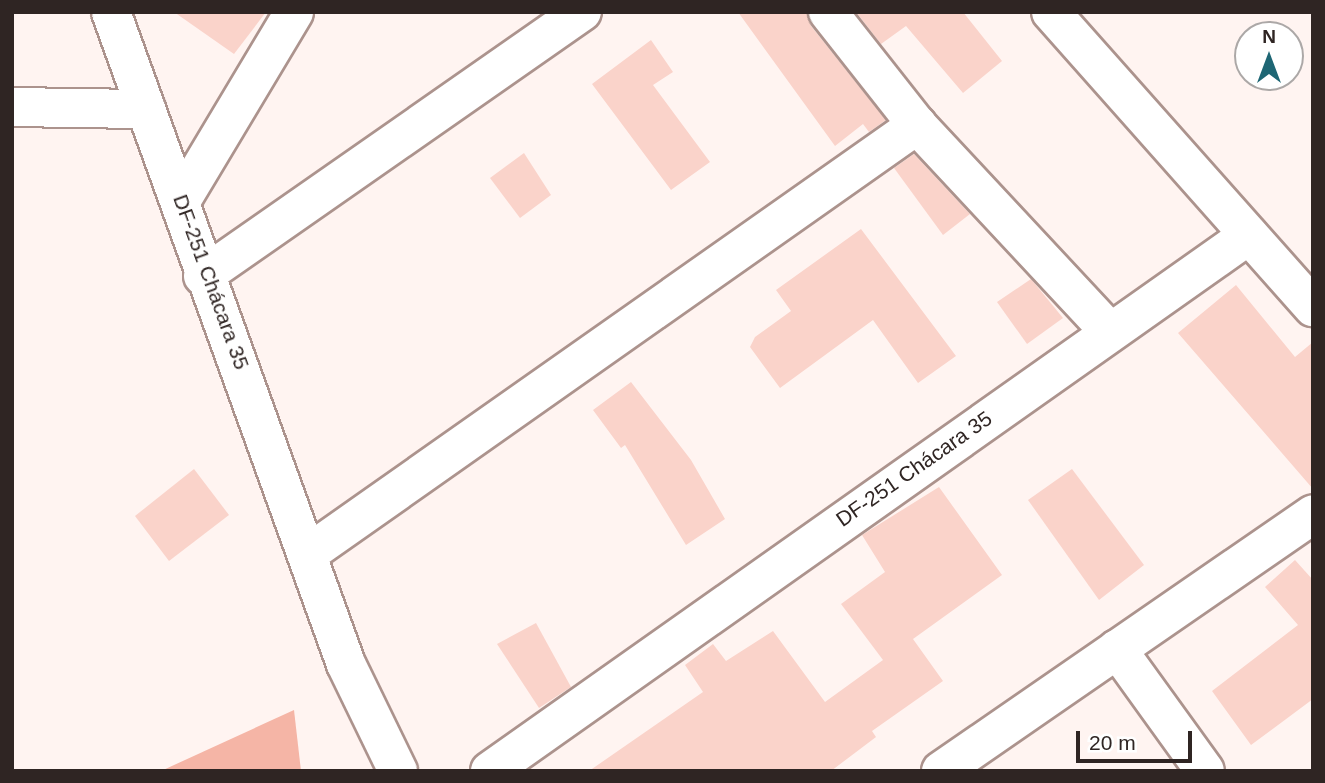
<!DOCTYPE html>
<html>
<head>
<meta charset="utf-8">
<style>
  body { margin:0 }
  #map { position:relative; width:1325px; height:783px; overflow:hidden; background:#fff4f1; font-family:Helvetica,sans-serif }
  div>[style] { position:absolute }
  .green>* { inset:0; background:#f5b5a6 }
  .building>* { inset:0; background:#fad3ca }
  .roads { filter:drop-shadow(2px 0 #ac938d) drop-shadow(-2px 0 #ac938d) drop-shadow(0 2px #ac938d) drop-shadow(0 -2px #ac938d) }
  .minor>* { height:38px; margin:-19px; padding:0 19px; transform-origin:19px; border-radius:19px; background:#fff }
  span { translate:-50% -50%; white-space:nowrap; text-align:center; line-height:1.15; -webkit-text-stroke:5px #fff; paint-order:stroke }
  .street-label { font-size:21px; color:#2f2523 }
  .frame { position:absolute; inset:0; border:14px solid #2f2523; pointer-events:none }
  .north { position:absolute; left:1234px; top:21px; width:70px; height:70px; box-sizing:border-box; background:#fff; border:2px solid #aca8a7; border-radius:50%; rotate:0deg; font-size:19px; font-weight:700; line-height:28px; text-align:center; color:#2f2523 }
  .north::after { content:''; display:block; margin:auto; width:24px; height:32px; background:#1e6674; clip-path:polygon(50% 0,100% 100%,50% 72%,0 100%) }
  .scale { position:absolute; left:1076px; top:731px; width:116px; height:32px; box-sizing:border-box; border:4px solid #2f2523; border-top:0; padding-left:9px; font-size:21px; line-height:24px; white-space:nowrap; color:#2f2523; -webkit-text-stroke:5px #fff; paint-order:stroke }
</style>
</head>
<body>
<div id="map">
  <div class="green">
    <div style="clip-path:polygon(294px 710px,301px 771px,161px 771px)"></div>
  </div>
  <div class="building">
    <div style="clip-path:polygon(174px 12px,266px 12px,234px 54px)"></div>
    <div style="clip-path:polygon(738px 12px,807px 12px,811px 26px,886px 120px,869px 132px,863px 124px,835px 146px)"></div>
    <div style="clip-path:polygon(856px 12px,963px 12px,1002px 61px,963px 93px,906px 26px,881px 44px)"></div>
    <div style="clip-path:polygon(651px 40px,673px 72px,653px 85px,710px 162px,671px 190px,592px 84px)"></div>
    <div style="clip-path:polygon(524px 153px,551px 195px,520px 218px,490px 178px)"></div>
    <div style="clip-path:polygon(914px 154px,970px 214px,943px 235px,894px 168px)"></div>
    <div style="clip-path:polygon(861px 229px,956px 356px,918px 383px,873px 320px,780px 388px,750px 347px,755px 337px,791px 311px,776px 290px)"></div>
    <div style="clip-path:polygon(1031px 279px,1063px 318px,1027px 344px,997px 302px)"></div>
    <div style="clip-path:polygon(1236px 285px,1295px 357px,1313px 342px,1313px 489px,1178px 333px)"></div>
    <div style="clip-path:polygon(631px 382px,691px 460px,725px 519px,686px 545px,625px 445px,621px 448px,593px 410px)"></div>
    <div style="clip-path:polygon(194px 469px,229px 515px,169px 561px,135px 516px)"></div>
    <div style="clip-path:polygon(1072px 469px,1144px 565px,1099px 600px,1028px 500px)"></div>
    <div style="clip-path:polygon(939px 487px,1002px 575px,913px 639px,943px 681px,872px 731px,876px 737px,831px 771px,589px 771px,703px 692px,685px 665px,713px 644px,726px 661px,773px 631px,825px 702px,883px 660px,841px 604px,885px 572px,862px 535px)"></div>
    <div style="clip-path:polygon(1295px 560px,1313px 580px,1313px 699px,1251px 745px,1212px 691px,1298px 625px,1265px 587px)"></div>
    <div style="clip-path:polygon(536px 623px,571px 687px,539px 708px,497px 644px)"></div>
  </div>
  <div class="roads">
    <div class="minor">
      <div style="left:111px;top:12px;width:693px;rotate:70.18deg"></div>
      <div style="left:346px;top:664px;width:119px;rotate:64.1deg"></div>
      <div style="left:828px;top:12px;width:144px;rotate:51.8deg"></div>
      <div style="left:917px;top:125px;width:282px;rotate:47deg"></div>
      <div style="left:1051px;top:12px;width:395px;rotate:48.4deg"></div>
      <div style="left:12px;top:107px;width:134px;rotate:0.9deg"></div>
      <div style="left:181px;top:201px;width:220px;rotate:-59.1deg"></div>
      <div style="left:203px;top:276px;width:462px;rotate:-34.9deg"></div>
      <div style="left:309px;top:553px;width:744px;rotate:-35.14deg"></div>
      <div style="left:1117px;top:649px;width:150px;rotate:54.2deg"></div>
      <div style="left:490px;top:771px;width:929px;rotate:-35.23deg"></div>
      <div style="left:941px;top:771px;width:452px;rotate:-34.6deg"></div>
    </div>
  </div>
  <div class="street-label">
    <span style="left:211px;top:282px;rotate:70deg">DF-251 Chácara 35</span>
    <span style="left:914px;top:469px;rotate:-35deg">DF-251 Chácara 35</span>
  </div>
  <div class="frame"></div>
  <div class="north">N</div>
  <div class="scale">20 m</div>
</div>
</body>
</html>
